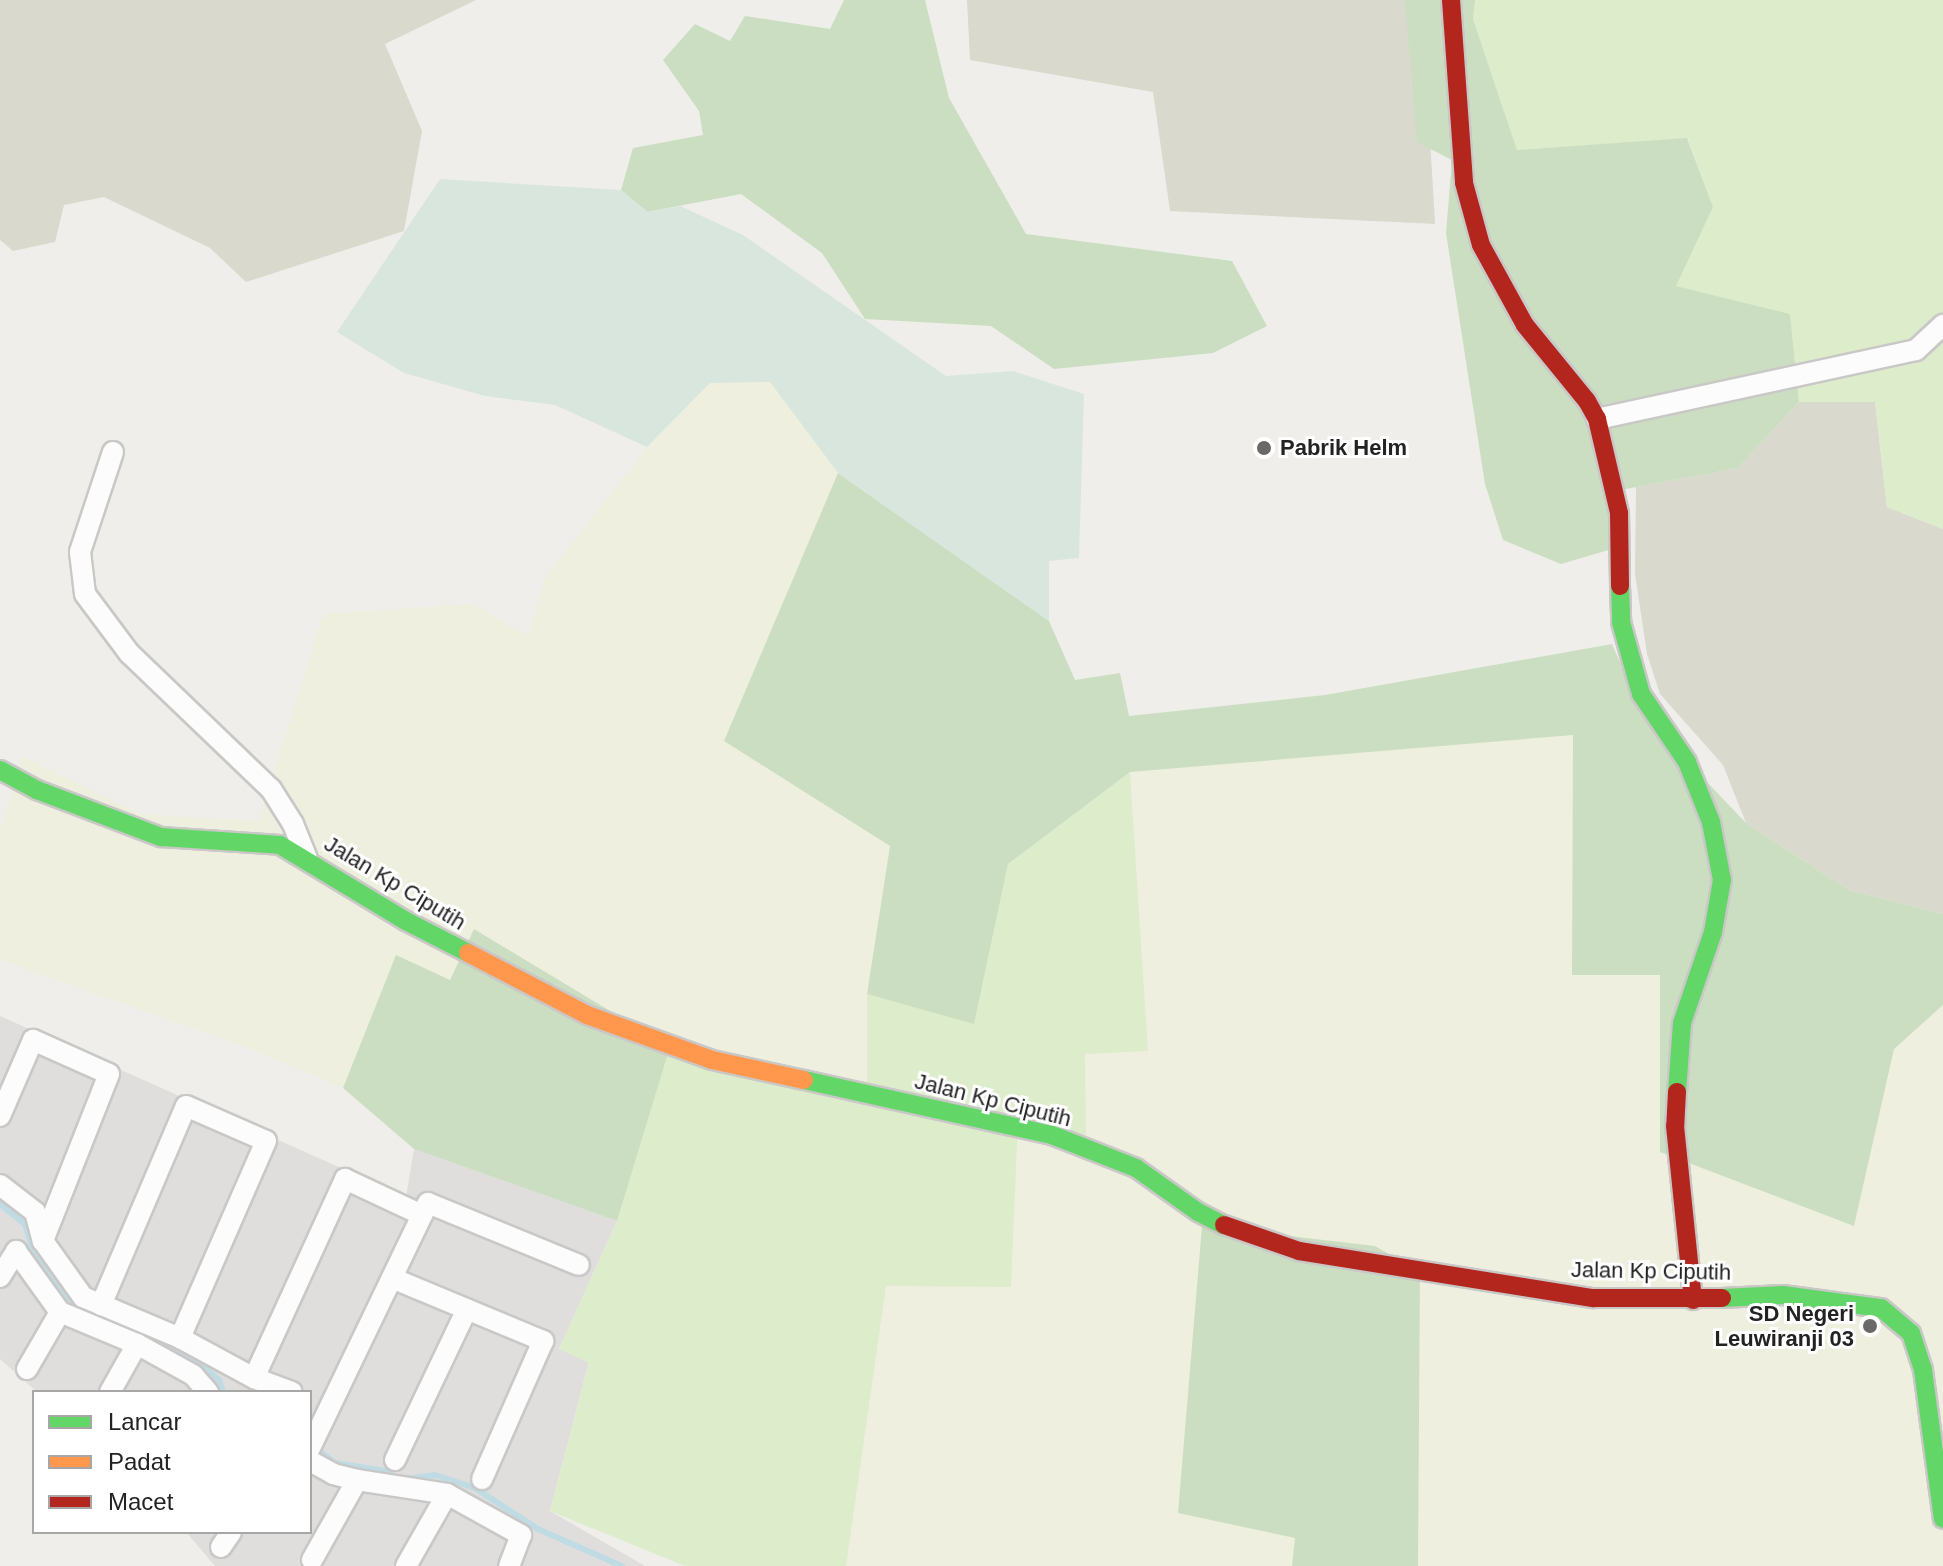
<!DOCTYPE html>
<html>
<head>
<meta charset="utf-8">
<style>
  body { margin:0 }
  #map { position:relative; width:1943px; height:1566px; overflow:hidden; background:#f0eeeb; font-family:Helvetica,sans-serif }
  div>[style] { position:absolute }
  .residential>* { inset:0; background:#dfdedc }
  .construction>* { inset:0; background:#d9d9cd }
  .farmland>* { inset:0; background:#efefdf }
  .grass>* { inset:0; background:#ddeccb }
  .forest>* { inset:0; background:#cbdec1 }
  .wetland>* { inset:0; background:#d9e6de }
  .stream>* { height:6px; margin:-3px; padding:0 3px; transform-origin:3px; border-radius:3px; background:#bfdbe3 }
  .roads { filter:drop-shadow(2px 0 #c9c8c7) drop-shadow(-2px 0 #c9c8c7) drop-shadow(0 2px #c9c8c7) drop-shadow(0 -2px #c9c8c7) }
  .street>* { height:20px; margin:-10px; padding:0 10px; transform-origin:10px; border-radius:10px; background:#fdfcfc }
  .fast>* { height:18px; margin:-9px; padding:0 9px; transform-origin:9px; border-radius:9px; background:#63d668 }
  .slow>* { height:18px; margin:-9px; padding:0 9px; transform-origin:9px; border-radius:9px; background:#ff974d }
  .jam>* { height:18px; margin:-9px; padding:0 9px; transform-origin:9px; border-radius:9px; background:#b3261e }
  .dots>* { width:22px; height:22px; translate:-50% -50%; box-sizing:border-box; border:4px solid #fff; border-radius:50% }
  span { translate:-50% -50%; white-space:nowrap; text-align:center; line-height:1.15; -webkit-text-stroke:6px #fff; paint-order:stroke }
  .poi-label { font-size:22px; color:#222; font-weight:700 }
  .left { translate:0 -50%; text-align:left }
  .right { translate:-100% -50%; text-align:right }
  .street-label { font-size:22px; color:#222 }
  .legend { position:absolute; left:32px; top:1390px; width:280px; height:144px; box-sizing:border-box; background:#fff; border:2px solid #a7a7a7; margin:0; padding:10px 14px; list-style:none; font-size:24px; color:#222 }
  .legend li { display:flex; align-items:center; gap:16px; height:40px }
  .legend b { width:40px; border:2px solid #a7a7a7 }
</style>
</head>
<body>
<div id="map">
  <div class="residential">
    <div style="clip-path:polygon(0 1016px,406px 1197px,414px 1149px,617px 1221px,559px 1349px,589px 1362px,550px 1511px,645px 1566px,215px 1566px,186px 1532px,310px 1532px,310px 1392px,37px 1392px,0 1359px)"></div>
  </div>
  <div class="construction">
    <div style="clip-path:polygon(0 0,476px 0,385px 44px,422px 131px,404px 231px,246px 282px,210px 248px,104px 197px,64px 205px,55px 242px,13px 251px,0 240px)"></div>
    <div style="clip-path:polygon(967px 0,1422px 0,1435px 224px,1170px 211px,1153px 92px,970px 60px)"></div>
    <div style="clip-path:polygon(1799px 402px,1875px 402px,1887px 507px,1943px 529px,1943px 914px,1849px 890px,1746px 823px,1723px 765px,1660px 694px,1647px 654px,1635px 574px,1636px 487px,1738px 468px)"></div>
  </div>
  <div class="farmland">
    <div style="clip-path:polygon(771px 382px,838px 473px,724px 741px,890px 846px,867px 994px,867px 1088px,670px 1047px,474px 929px,450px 980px,396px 956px,343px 1088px,249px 1048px,0 960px,0 833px,22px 756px,141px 814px,259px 821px,323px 614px,474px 604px,528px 636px,545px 578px,647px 447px,710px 383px)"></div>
    <div style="clip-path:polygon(1574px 734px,1572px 974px,1660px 975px,1660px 1152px,1854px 1225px,1894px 1049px,1943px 1005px,1943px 1566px,1418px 1566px,1420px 1272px,1296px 1538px,1292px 1566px,846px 1566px,886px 1285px,1018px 1120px,1085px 1054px,1148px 1050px,1130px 772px)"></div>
  </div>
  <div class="grass">
    <div style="clip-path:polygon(1475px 0,1943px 0,1943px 529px,1887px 507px,1875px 402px,1799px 402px,1790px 314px,1675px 286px,1713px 207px,1688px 139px,1517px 150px,1473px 19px)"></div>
    <div style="clip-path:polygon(1130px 772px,1148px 1051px,1085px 1054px,1086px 1135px,1018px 1120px,1011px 1287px,886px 1286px,846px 1566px,685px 1566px,550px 1511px,589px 1363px,559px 1349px,617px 1221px,670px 1047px,867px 1087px,867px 994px,974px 1023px,1008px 864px)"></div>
  </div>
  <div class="forest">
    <div style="clip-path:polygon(844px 0,925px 0,949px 98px,1026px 234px,1232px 261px,1267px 326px,1213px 353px,1054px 369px,991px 326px,865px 319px,822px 253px,741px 194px,647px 212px,621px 190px,633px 148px,703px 135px,699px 111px,663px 60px,695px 24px,730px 41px,745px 16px,830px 29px)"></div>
    <div style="clip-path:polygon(1405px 0,1475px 0,1473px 19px,1517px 150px,1687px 138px,1713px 207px,1676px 286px,1790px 314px,1799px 402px,1738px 468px,1615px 491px,1619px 547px,1561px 564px,1503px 540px,1485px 484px,1446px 233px,1452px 160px,1417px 142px)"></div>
    <div style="clip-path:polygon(838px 473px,1049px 621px,1075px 680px,1120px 673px,1129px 716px,1325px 695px,1612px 644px,1643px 715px,1746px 823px,1849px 890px,1943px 914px,1943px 1005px,1894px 1049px,1854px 1226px,1660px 1152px,1660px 975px,1572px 975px,1573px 735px,1130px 772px,1008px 864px,974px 1024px,867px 994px,890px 846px,724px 741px)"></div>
    <div style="clip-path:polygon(474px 929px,670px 1047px,617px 1221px,414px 1149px,343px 1088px,396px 955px,450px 980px)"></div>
    <div style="clip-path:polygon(1202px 1226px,1375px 1246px,1420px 1272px,1418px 1566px,1292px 1566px,1295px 1538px,1178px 1513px)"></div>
  </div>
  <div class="wetland">
    <div style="clip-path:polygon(440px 179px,621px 190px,648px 212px,680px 206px,743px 235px,946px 376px,1013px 371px,1084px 394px,1079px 558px,1049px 561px,1049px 621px,838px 473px,770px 382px,710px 383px,647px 447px,555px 405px,485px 396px,404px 373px,337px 332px)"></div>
  </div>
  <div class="stream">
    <div style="left:0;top:1204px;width:32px;rotate:39deg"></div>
    <div style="left:25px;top:1224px;width:25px;rotate:74deg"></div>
    <div style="left:32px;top:1248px;width:70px;rotate:54.9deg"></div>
    <div style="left:72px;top:1305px;width:69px;rotate:21.3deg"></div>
    <div style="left:136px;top:1330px;width:79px;rotate:28.8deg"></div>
    <div style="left:205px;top:1368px;width:18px;rotate:41deg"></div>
    <div style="left:219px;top:1380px;width:13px;rotate:72deg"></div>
    <div style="left:313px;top:1446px;width:28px;rotate:38deg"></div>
    <div style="left:335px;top:1463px;width:57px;rotate:9.1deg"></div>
    <div style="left:391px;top:1472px;width:9px;rotate:69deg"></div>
    <div style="left:404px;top:1479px;width:31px;rotate:-7deg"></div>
    <div style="left:435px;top:1475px;width:42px;rotate:18deg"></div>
    <div style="left:475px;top:1488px;width:75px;rotate:33.1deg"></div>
    <div style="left:538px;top:1529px;width:92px;rotate:23.8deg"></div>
  </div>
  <div class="roads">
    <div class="street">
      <div style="left:1597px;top:419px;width:326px;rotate:-12.2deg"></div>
      <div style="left:1916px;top:350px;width:37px;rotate:-43deg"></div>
      <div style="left:113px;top:452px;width:105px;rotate:108.3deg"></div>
      <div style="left:80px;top:552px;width:42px;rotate:83.2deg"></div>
      <div style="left:85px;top:594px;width:74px;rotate:53.3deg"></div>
      <div style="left:129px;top:653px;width:197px;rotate:43.8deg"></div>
      <div style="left:271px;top:789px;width:41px;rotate:57.8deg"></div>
      <div style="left:293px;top:824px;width:37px;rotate:68deg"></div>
      <div style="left:0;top:1116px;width:83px;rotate:-66.5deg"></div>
      <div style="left:33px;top:1040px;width:83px;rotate:24.1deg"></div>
      <div style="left:109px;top:1074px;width:180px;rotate:111.6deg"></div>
      <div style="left:0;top:1185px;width:44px;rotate:37.6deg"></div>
      <div style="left:35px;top:1212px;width:30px;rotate:75deg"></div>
      <div style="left:43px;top:1241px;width:69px;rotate:54.5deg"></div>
      <div style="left:83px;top:1297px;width:105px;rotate:22.9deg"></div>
      <div style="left:180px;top:1338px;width:84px;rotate:28.4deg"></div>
      <div style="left:254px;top:1378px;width:40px;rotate:20.2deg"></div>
      <div style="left:0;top:1277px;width:31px;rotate:-58deg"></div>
      <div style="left:16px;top:1251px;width:75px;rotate:54.2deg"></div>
      <div style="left:60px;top:1312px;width:83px;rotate:22.6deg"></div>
      <div style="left:137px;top:1344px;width:64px;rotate:29deg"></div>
      <div style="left:193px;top:1375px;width:23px;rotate:49deg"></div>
      <div style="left:392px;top:1278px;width:164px;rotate:22.6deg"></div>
      <div style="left:543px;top:1341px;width:151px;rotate:113.8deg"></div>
      <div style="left:101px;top:1305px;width:216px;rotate:-66.9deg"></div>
      <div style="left:186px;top:1106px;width:87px;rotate:23.6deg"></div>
      <div style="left:266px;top:1141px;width:215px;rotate:113.6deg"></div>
      <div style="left:27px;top:1369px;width:66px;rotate:-59.9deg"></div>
      <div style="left:254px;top:1378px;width:219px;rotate:-65.4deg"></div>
      <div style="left:345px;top:1179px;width:85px;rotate:25.1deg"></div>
      <div style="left:110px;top:1392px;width:55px;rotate:-60.6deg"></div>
      <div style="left:310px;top:1448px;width:272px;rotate:-64.3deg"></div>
      <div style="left:428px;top:1203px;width:163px;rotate:22.3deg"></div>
      <div style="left:395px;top:1460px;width:167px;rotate:-64.5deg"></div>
      <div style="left:310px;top:1461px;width:26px;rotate:29deg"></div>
      <div style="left:333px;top:1474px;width:25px;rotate:14deg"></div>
      <div style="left:357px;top:1480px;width:91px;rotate:8.8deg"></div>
      <div style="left:447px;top:1494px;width:85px;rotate:29deg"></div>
      <div style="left:521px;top:1535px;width:33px;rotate:111deg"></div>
      <div style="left:221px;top:1547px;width:18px;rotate:-56deg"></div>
      <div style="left:312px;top:1560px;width:92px;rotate:-60.6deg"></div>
      <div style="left:406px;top:1566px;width:83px;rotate:-60.3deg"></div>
    </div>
    <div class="fast">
      <div style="left:1620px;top:586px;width:36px;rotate:88deg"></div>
      <div style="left:1621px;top:622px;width:75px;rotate:74.5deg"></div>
      <div style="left:1641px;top:694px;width:82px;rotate:55.9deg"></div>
      <div style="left:1687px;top:762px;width:65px;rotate:68.2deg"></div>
      <div style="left:1711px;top:822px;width:59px;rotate:79.3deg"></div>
      <div style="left:1722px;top:880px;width:53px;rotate:99.8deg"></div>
      <div style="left:1713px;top:932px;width:96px;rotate:108.8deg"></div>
      <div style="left:1682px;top:1023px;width:69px;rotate:94.1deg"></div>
      <div style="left:0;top:770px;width:42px;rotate:28.4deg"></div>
      <div style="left:37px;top:790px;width:133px;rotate:20.8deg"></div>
      <div style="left:161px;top:837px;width:119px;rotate:3.8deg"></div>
      <div style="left:280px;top:845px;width:147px;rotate:31.1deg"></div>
      <div style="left:406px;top:921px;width:70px;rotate:27.3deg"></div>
      <div style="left:804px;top:1080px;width:254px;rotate:12.5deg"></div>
      <div style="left:1052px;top:1135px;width:90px;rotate:21.4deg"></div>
      <div style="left:1136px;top:1168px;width:76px;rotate:35.4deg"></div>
      <div style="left:1198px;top:1212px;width:29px;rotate:27deg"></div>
      <div style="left:1722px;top:1298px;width:61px;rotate:-2.8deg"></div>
      <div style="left:1783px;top:1295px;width:99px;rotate:7.6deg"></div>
      <div style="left:1881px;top:1308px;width:39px;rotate:40deg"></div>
      <div style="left:1911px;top:1333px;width:39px;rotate:72deg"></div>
      <div style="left:1923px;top:1370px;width:150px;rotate:82.4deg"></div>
    </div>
    <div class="slow">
      <div style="left:468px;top:953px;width:134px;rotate:27.5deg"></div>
      <div style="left:587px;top:1015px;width:133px;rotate:19.8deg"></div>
      <div style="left:712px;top:1060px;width:94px;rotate:12.3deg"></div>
    </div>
    <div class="jam">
      <div style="left:1451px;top:0;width:183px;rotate:85.9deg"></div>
      <div style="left:1464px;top:183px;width:64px;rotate:74.7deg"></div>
      <div style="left:1481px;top:245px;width:91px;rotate:61.2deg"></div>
      <div style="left:1525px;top:325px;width:98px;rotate:50.8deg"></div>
      <div style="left:1587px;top:401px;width:21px;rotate:61deg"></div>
      <div style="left:1597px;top:419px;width:97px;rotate:76.8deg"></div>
      <div style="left:1619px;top:513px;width:73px;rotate:89.2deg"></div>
      <div style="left:1677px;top:1092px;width:34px;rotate:93deg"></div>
      <div style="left:1675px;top:1126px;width:175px;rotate:84.1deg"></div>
      <div style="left:1224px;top:1225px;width:79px;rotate:19.1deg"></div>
      <div style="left:1299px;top:1251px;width:299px;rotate:9.1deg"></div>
      <div style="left:1594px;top:1298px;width:128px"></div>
    </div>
  </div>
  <div class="dots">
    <div style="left:1264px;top:448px;background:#6a6968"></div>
    <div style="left:1870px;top:1326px;background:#6a6968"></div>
  </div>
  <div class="poi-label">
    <span class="left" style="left:1280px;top:448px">Pabrik Helm</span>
    <span class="right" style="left:1854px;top:1326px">SD Negeri<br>Leuwiranji 03</span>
  </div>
  <div class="street-label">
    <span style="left:395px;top:883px;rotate:31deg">Jalan Kp Ciputih</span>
    <span style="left:993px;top:1100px;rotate:14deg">Jalan Kp Ciputih</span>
    <span style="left:1651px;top:1271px;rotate:1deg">Jalan Kp Ciputih</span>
  </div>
  <ul class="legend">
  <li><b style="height:10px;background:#63d668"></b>Lancar</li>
  <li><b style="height:10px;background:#ff974d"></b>Padat</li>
  <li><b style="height:10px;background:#b3261e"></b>Macet</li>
  </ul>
</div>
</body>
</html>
